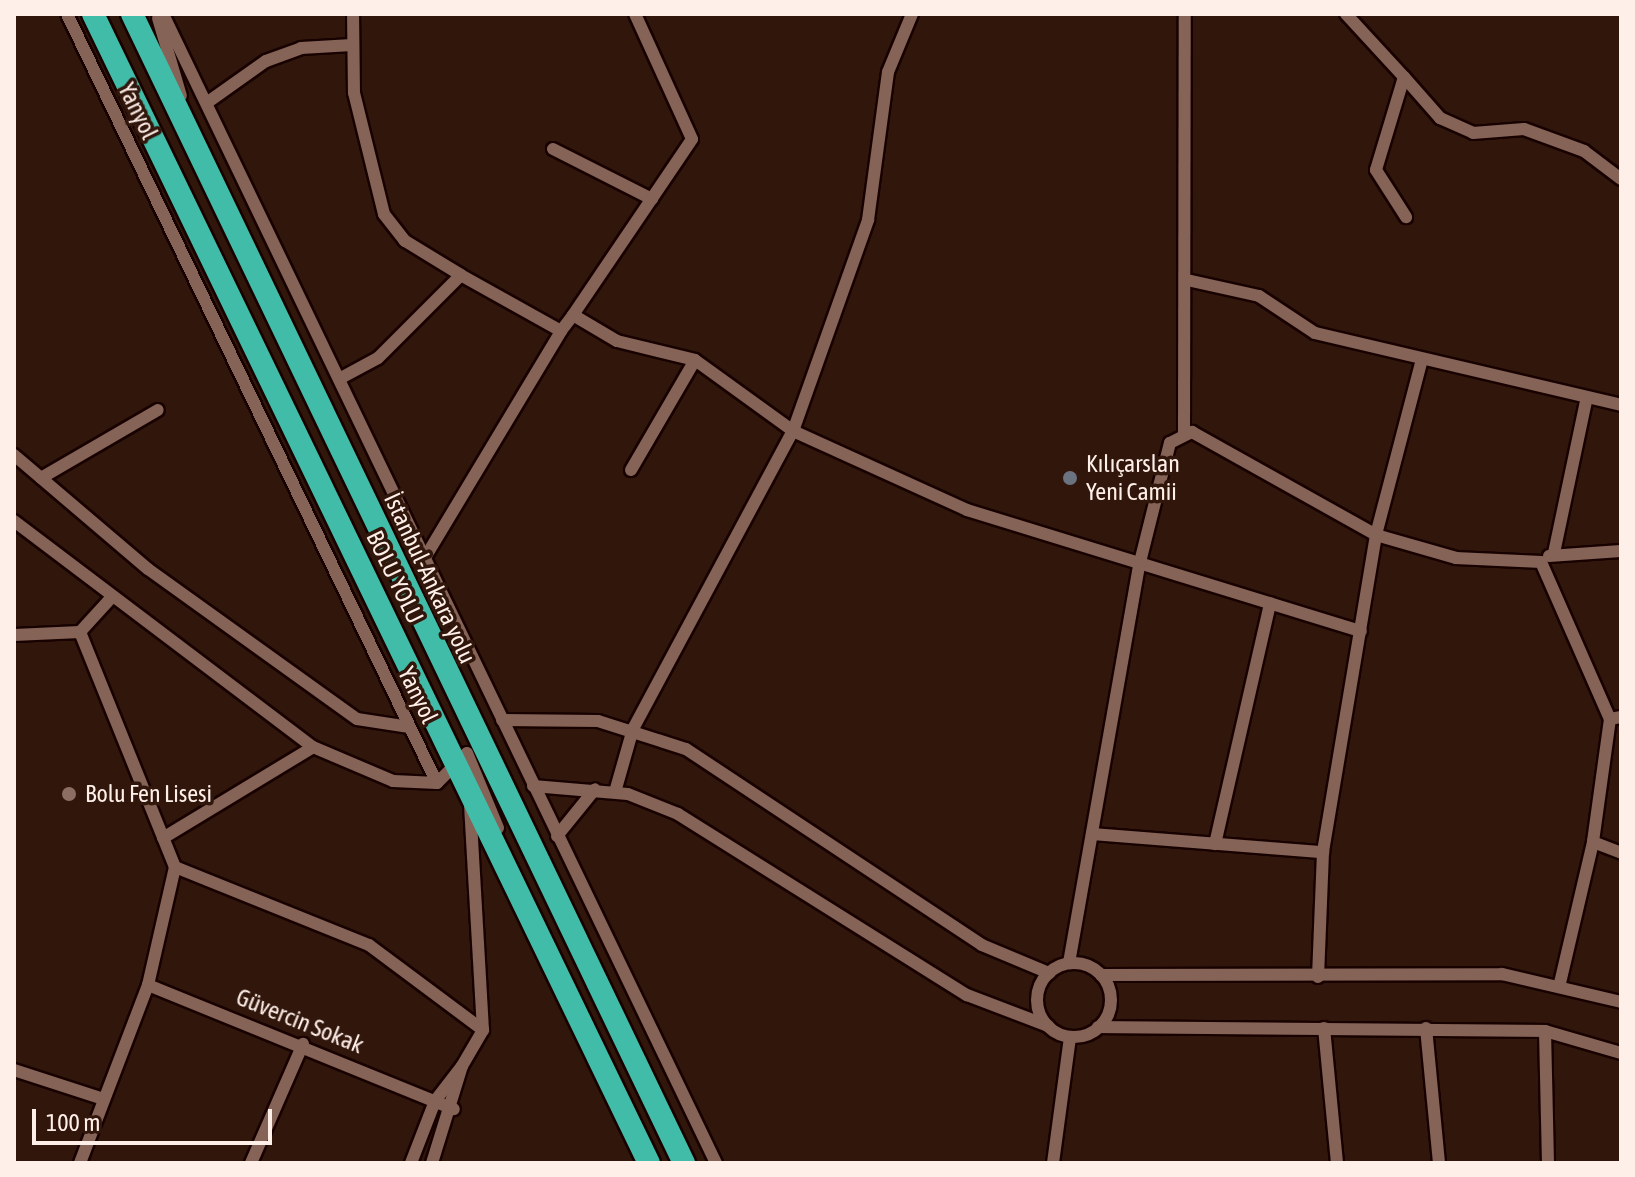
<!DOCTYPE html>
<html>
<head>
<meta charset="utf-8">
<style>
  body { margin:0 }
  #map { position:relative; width:1635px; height:1177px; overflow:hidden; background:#31160c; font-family:"Asap Condensed",sans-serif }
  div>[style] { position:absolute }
  .roads { filter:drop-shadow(2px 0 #180200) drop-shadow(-2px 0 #180200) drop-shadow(0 2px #180200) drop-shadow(0 -2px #180200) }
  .minor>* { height:12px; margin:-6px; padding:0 6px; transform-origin:6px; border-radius:6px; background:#856357 }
  .minor>.ring { margin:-6px; padding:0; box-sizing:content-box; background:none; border:12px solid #856357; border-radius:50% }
  .trunk>* { height:22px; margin:-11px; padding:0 11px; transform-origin:11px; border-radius:11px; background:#41bca8 }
  .dots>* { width:22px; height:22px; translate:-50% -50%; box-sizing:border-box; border:4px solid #31160c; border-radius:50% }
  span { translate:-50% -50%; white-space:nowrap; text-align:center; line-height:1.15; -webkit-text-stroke:7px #31160c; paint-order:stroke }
  .street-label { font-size:24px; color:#ffefe9 }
  .poi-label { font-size:24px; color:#ffefe9 }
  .left { translate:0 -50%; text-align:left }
  .frame { position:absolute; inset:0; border:16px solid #ffefe9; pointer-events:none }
  .scale { position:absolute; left:32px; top:1109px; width:240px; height:36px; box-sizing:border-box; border:4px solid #ffefe9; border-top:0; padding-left:10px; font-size:24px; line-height:28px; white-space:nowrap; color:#ffefe9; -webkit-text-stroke:6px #31160c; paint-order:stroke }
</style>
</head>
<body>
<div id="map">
  <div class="roads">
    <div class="minor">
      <div style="left:67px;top:14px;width:853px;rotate:64.31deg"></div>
      <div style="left:437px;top:783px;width:42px;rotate:-45deg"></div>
      <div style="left:467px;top:753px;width:81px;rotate:67.5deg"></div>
      <div style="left:163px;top:14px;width:1275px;rotate:64.3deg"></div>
      <div style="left:1346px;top:14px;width:86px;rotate:47.4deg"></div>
      <div style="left:1404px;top:77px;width:97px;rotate:106.8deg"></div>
      <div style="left:1376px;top:170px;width:56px;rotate:57.4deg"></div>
      <div style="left:158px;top:18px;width:81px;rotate:73.6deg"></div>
      <div style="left:1404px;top:77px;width:55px;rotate:48.7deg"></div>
      <div style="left:1440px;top:118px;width:36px;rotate:24deg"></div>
      <div style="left:1473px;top:133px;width:51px;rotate:-4.5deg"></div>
      <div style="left:1524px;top:129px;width:64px;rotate:20.1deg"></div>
      <div style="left:1584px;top:151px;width:46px;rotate:37.1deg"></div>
      <div style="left:208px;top:102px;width:71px;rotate:-35.3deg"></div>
      <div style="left:266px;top:61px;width:37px;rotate:-20deg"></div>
      <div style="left:301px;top:48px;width:51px;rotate:-3.4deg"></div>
      <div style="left:553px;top:149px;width:111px;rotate:26.8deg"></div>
      <div style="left:1187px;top:280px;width:74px;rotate:12.5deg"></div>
      <div style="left:1259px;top:296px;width:67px;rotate:33.5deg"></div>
      <div style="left:1315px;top:333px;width:314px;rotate:13.2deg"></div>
      <div style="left:573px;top:315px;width:212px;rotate:-55.9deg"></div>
      <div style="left:692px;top:139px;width:137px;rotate:-114.5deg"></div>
      <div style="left:561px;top:331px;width:20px;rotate:-53deg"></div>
      <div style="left:573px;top:315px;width:51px;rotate:30.6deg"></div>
      <div style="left:617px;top:341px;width:80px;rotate:13.7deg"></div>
      <div style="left:695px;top:360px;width:121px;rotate:35.9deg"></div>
      <div style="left:793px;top:431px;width:191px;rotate:24.4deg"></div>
      <div style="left:967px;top:510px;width:412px;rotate:17.1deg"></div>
      <div style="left:1421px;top:363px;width:178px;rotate:104.7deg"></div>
      <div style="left:1376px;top:535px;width:83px;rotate:16deg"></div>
      <div style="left:1456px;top:558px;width:85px;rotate:2.7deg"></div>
      <div style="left:1541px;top:562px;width:171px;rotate:66.3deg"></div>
      <div style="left:339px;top:379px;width:44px;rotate:-28.3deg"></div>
      <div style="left:378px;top:358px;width:117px;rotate:-45deg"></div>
      <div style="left:461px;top:275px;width:66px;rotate:-148.7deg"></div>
      <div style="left:405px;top:241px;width:34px;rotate:-128deg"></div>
      <div style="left:384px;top:214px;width:125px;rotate:-103.9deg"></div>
      <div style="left:354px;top:93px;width:79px;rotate:-90.7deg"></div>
      <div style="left:1184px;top:433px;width:419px;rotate:-89.9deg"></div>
      <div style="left:14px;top:455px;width:176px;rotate:40.4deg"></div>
      <div style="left:148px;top:569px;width:257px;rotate:35.7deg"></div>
      <div style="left:357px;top:719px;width:53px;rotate:8.7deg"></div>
      <div style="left:631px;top:470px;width:127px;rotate:-59.8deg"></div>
      <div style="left:41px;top:478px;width:135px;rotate:-30.2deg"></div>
      <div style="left:14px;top:521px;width:375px;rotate:37.1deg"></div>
      <div style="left:313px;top:747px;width:87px;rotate:23deg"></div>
      <div style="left:393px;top:781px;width:44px;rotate:2.6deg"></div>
      <div style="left:1554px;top:553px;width:159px;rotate:-78.1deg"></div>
      <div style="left:1549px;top:556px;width:72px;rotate:-4deg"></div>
      <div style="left:423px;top:561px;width:268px;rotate:-59deg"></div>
      <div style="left:561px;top:331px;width:115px;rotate:-150.8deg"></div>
      <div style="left:80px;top:632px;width:253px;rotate:68deg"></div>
      <div style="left:175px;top:867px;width:209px;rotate:21.9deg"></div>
      <div style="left:369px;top:945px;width:142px;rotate:36.7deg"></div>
      <div style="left:14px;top:635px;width:66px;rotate:-2.6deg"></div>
      <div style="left:80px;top:632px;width:47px;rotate:-47.6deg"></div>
      <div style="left:1621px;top:717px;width:11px;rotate:170deg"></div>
      <div style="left:1610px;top:719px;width:124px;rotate:97.9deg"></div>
      <div style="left:1593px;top:842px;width:30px;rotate:21deg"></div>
      <div style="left:502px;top:720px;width:96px;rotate:0.6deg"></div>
      <div style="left:598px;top:721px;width:92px;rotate:17.7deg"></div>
      <div style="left:686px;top:749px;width:355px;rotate:33.5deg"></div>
      <div style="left:982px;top:945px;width:73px;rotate:22.7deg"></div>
      <div style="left:533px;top:786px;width:95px;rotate:4.8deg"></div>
      <div style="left:628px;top:794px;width:54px;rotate:21.8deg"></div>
      <div style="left:678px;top:814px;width:341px;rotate:32.1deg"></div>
      <div style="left:967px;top:995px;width:87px;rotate:20.9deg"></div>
      <div style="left:615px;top:792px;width:66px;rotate:-74.1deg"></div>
      <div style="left:633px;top:729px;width:338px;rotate:-61.8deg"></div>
      <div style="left:793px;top:431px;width:224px;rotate:-70.4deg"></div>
      <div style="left:868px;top:220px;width:149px;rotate:-82.3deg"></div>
      <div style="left:888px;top:72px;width:63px;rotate:-67.5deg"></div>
      <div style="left:1092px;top:834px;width:232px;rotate:4.5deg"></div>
      <div style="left:557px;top:836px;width:60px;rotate:-51deg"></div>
      <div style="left:163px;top:838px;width:175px;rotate:-31.2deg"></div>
      <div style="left:1215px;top:844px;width:247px;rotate:-77.1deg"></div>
      <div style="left:1069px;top:963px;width:407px;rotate:-80deg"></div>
      <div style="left:1140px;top:562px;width:123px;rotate:-75.9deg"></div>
      <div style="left:1170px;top:443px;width:25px;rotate:-27deg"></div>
      <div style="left:1192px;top:432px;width:211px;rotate:29.2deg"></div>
      <div style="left:1376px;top:535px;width:321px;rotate:99.5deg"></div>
      <div style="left:1323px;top:852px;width:125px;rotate:92.3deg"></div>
      <div class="ring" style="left:1037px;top:963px;width:62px;height:62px"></div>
      <div style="left:1101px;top:975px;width:401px;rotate:-0.1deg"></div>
      <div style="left:1502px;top:974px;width:122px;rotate:13.2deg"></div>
      <div style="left:1560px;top:983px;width:145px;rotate:-76.8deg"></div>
      <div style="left:148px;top:985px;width:330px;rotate:22.1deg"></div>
      <div style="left:1098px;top:1027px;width:447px;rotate:0.5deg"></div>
      <div style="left:1545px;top:1031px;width:79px;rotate:16.1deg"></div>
      <div style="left:1324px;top:1028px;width:136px;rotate:84.5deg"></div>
      <div style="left:1426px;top:1028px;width:136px;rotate:84.5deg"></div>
      <div style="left:1545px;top:1031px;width:132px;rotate:88.7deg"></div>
      <div style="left:462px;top:1066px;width:42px;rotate:-59.7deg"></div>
      <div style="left:483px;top:1030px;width:227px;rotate:-93.3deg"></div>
      <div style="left:14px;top:1070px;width:94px;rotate:18deg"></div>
      <div style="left:80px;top:1163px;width:191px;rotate:-69.1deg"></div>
      <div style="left:148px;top:985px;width:121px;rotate:-77.1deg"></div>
      <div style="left:251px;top:1163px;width:130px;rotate:-66.4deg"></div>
      <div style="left:411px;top:1163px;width:66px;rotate:-68.8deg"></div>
      <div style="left:435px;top:1101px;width:44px;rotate:-52.4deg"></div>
      <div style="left:462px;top:1066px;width:102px;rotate:107.2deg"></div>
      <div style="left:1053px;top:1163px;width:127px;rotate:-82.3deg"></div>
    </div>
    <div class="trunk">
      <div style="left:93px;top:14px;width:1276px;rotate:64.18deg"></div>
      <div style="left:132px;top:14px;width:1275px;rotate:64.34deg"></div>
    </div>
  </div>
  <div class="dots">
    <div style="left:1070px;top:478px;background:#6b7280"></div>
    <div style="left:69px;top:794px;background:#8d6e63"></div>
  </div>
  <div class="street-label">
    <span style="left:138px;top:111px;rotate:64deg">Yanyol</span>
    <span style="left:395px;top:577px;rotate:64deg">BOLU YOLU</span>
    <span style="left:430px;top:578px;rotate:65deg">İstanbul-Ankara yolu</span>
    <span style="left:418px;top:695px;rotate:64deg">Yanyol</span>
    <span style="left:300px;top:1021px;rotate:22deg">Güvercin Sokak</span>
  </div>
  <div class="poi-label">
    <span class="left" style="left:1086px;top:478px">Kılıçarslan<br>Yeni Camii</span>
    <span class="left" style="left:85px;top:794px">Bolu Fen Lisesi</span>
  </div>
  <div class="frame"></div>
  <div class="scale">100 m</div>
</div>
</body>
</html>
